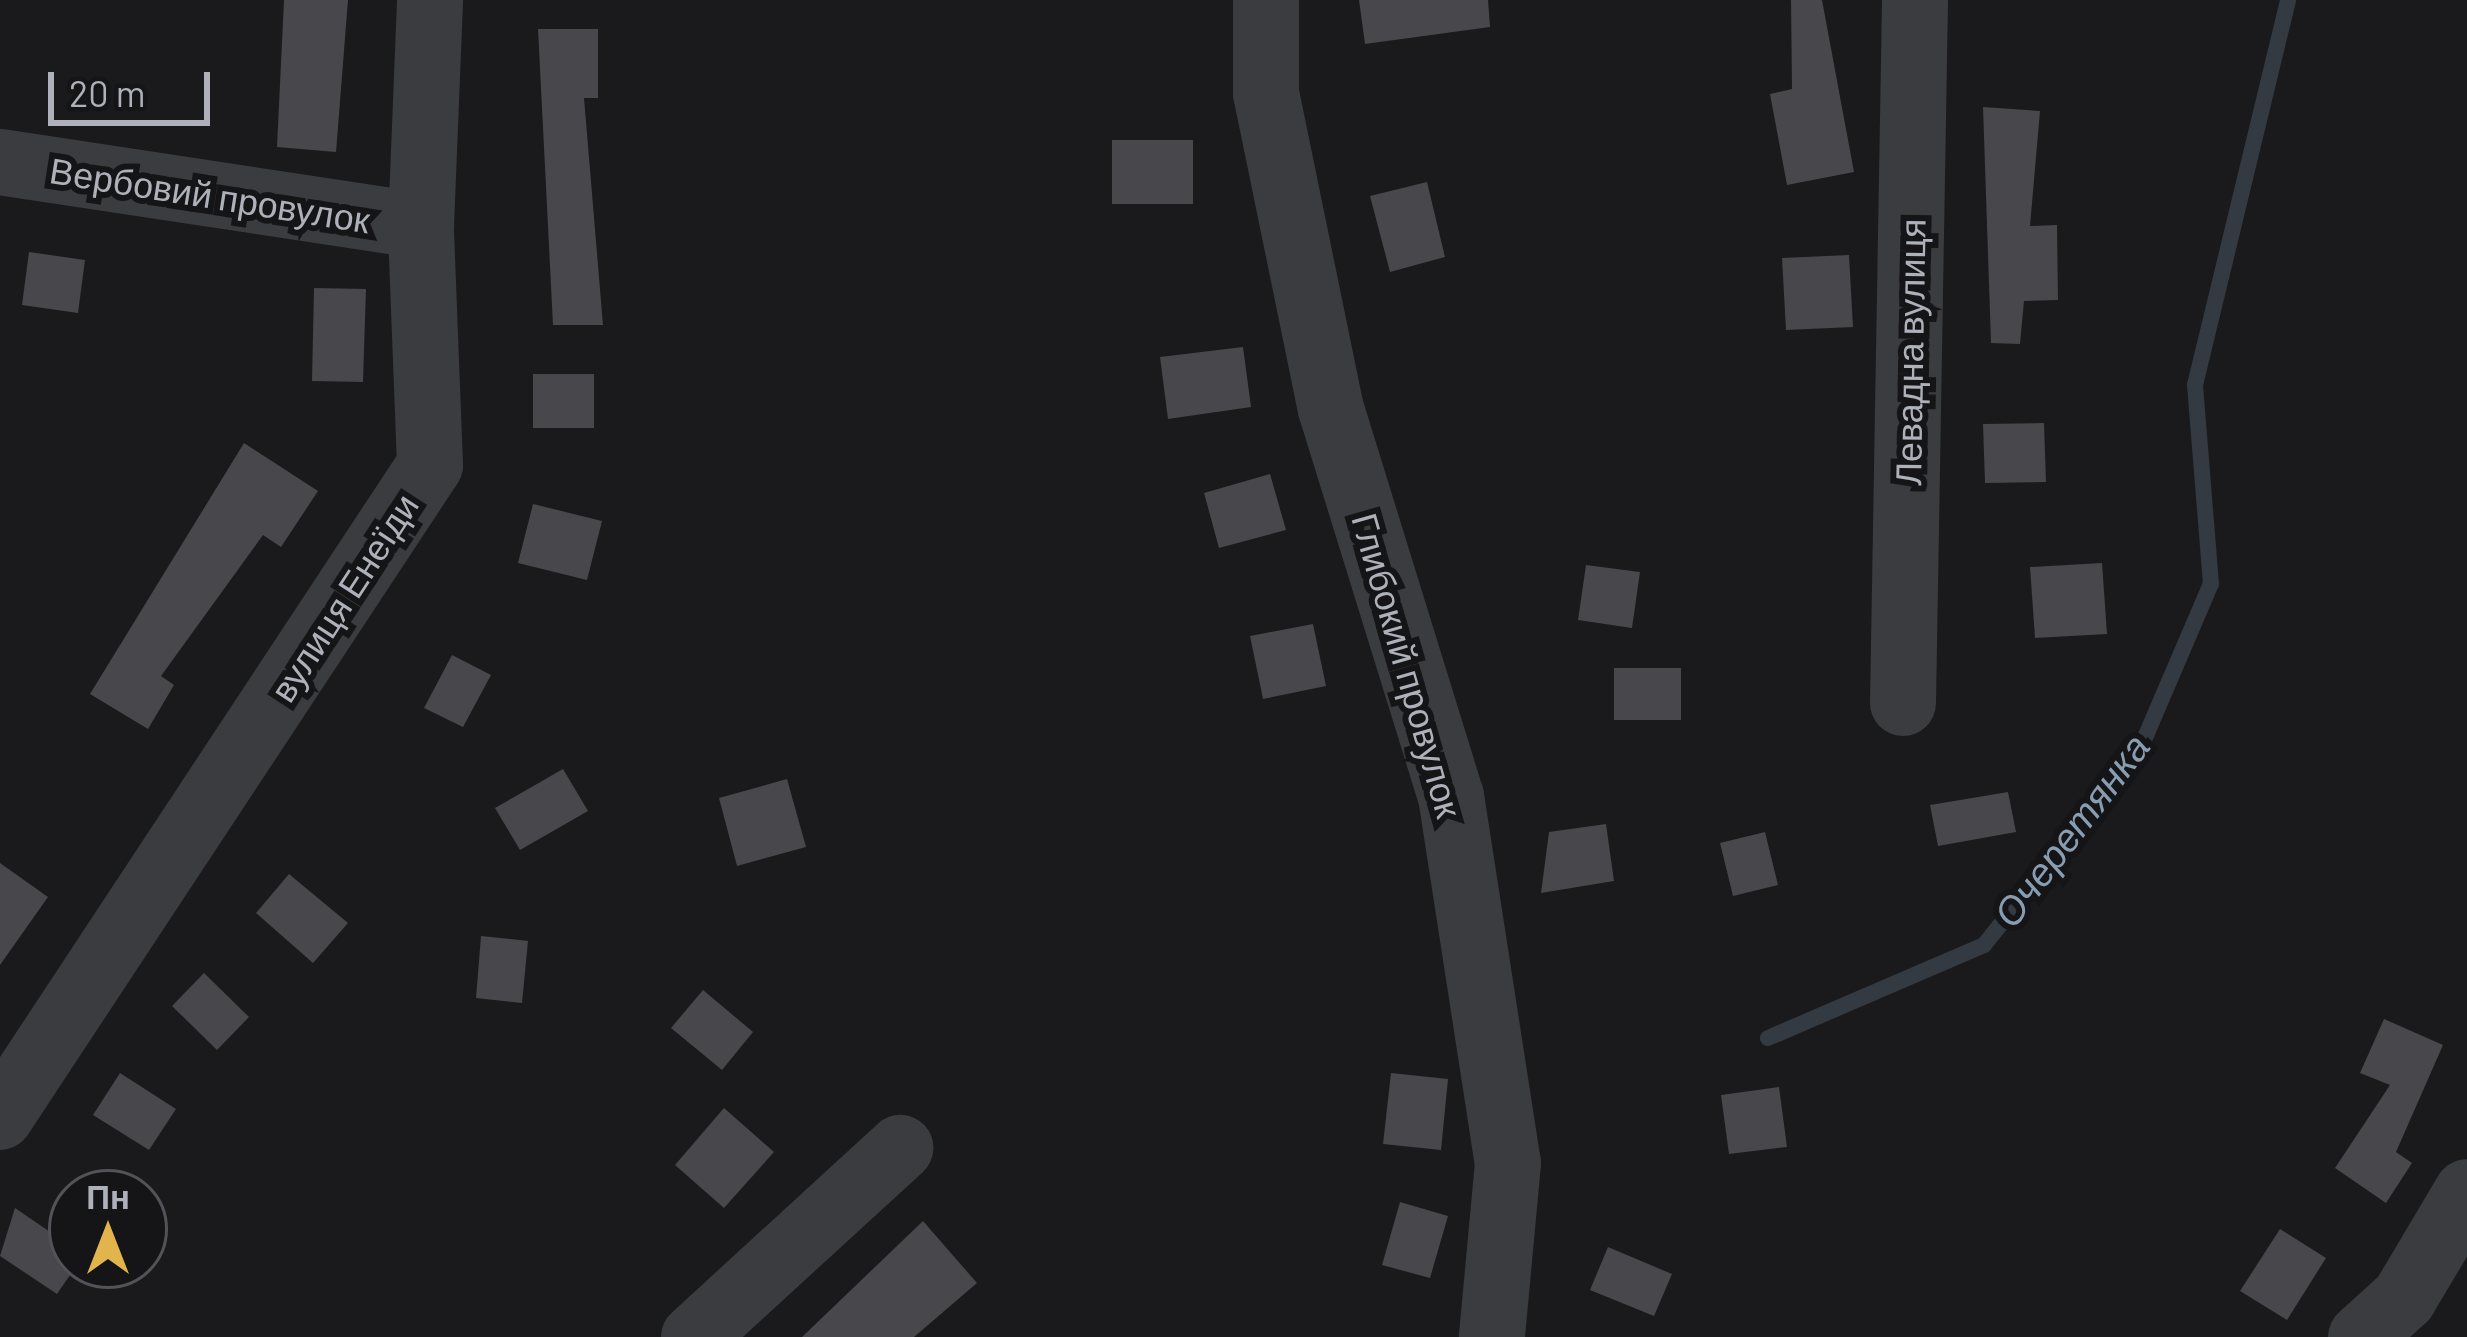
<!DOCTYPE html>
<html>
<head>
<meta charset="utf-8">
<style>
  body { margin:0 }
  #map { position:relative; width:2467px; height:1337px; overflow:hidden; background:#1a1a1c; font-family:Barlow,sans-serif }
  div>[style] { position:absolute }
  .stream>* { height:16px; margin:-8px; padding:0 8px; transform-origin:8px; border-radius:8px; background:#333a41 }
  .building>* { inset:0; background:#47474c }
  .minor>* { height:66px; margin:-33px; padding:0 33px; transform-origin:33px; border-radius:33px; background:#3b3c40 }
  span { translate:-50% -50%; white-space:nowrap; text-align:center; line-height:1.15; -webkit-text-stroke:12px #151517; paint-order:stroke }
  .street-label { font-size:36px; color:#aeb1ba }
  .water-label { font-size:39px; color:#889db1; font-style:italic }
  .north { position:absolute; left:48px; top:1169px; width:120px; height:120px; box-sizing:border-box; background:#151517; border:3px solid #525358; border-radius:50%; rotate:0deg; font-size:33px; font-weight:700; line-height:48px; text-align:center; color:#aeb1ba }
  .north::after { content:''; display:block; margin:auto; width:42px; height:54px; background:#e2b54c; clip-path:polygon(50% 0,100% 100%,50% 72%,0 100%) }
  .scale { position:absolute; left:48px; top:72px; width:162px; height:54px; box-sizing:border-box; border:6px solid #aeb1ba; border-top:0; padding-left:15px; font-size:36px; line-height:42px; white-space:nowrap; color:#aeb1ba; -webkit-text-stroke:9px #151517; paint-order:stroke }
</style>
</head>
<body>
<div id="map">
  <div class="stream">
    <div style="left:1768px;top:1038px;width:235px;rotate:-23.3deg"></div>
    <div style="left:1984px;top:945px;width:245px;rotate:-51.1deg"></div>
    <div style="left:2138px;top:754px;width:185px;rotate:-66.8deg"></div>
    <div style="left:2211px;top:584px;width:200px;rotate:-94.6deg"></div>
    <div style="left:2195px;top:385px;width:396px;rotate:-76.4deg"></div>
  </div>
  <div class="building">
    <div style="clip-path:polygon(284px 0,348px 0,336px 152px,277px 147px)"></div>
    <div style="clip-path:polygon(1359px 0,1488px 0,1490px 27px,1365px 44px)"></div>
    <div style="clip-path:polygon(1791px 0,1822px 0,1854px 172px,1787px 185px,1770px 94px,1792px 89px)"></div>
    <div style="clip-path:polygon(538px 29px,598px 29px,598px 98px,584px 98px,603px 325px,553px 325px)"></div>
    <div style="clip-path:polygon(1983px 107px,2040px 111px,2030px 226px,2057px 225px,2058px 300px,2024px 301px,2020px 344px,1991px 343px)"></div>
    <div style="clip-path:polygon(1112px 140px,1193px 140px,1193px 204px,1112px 204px)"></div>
    <div style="clip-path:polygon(1427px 182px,1445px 257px,1390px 272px,1370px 196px)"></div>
    <div style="clip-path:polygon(29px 252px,85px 260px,78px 313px,22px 305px)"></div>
    <div style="clip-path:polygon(1849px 255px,1853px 327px,1786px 330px,1782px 258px)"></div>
    <div style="clip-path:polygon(314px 288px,366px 289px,363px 382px,312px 381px)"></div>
    <div style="clip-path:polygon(1243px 347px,1251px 407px,1168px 419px,1160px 357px)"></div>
    <div style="clip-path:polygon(533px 374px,594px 374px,594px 428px,533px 428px)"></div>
    <div style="clip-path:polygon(2044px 423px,2046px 482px,1985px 483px,1983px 424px)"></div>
    <div style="clip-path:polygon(244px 443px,318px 491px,281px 547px,263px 535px,161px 676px,174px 685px,148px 729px,90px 694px)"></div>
    <div style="clip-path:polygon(1270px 474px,1286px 530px,1219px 548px,1204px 493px)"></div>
    <div style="clip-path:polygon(533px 504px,602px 521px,587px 580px,518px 563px)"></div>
    <div style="clip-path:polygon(2102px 563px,2107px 634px,2035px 638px,2030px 567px)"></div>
    <div style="clip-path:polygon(1586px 565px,1640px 572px,1632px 628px,1578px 620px)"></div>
    <div style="clip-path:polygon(1313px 624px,1326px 686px,1263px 699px,1250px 636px)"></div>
    <div style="clip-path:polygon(452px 655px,491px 675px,463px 727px,424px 708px)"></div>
    <div style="clip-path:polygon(1614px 668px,1681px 668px,1681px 720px,1614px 720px)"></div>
    <div style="clip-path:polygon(563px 769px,588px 811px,520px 850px,495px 808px)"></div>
    <div style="clip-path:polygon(787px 779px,806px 847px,737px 866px,719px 798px)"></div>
    <div style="clip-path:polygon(2008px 792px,2016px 832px,1938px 846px,1930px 805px)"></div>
    <div style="clip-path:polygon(1606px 824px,1614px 881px,1541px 893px,1549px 832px)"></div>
    <div style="clip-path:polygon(1765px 832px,1778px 885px,1733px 896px,1720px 843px)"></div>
    <div style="clip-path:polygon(0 863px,48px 897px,0 965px)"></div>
    <div style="clip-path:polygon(289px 874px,348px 923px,313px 963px,256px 913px)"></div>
    <div style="clip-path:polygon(481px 936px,528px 941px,522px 1003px,476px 998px)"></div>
    <div style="clip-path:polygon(204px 973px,249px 1017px,217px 1050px,172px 1006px)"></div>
    <div style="clip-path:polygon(703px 990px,753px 1032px,722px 1070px,671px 1028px)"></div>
    <div style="clip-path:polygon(2384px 1019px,2443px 1045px,2396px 1152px,2412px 1163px,2386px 1203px,2335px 1168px,2390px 1085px,2360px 1073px)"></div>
    <div style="clip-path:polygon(120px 1073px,176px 1109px,149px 1150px,93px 1115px)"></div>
    <div style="clip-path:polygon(1391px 1073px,1448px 1079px,1441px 1150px,1383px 1144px)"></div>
    <div style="clip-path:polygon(1779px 1087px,1787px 1147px,1729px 1154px,1721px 1095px)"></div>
    <div style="clip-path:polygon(724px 1108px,774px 1152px,724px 1208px,675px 1165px)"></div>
    <div style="clip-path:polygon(1400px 1202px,1448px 1216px,1430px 1278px,1382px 1265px)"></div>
    <div style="clip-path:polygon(15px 1208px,72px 1247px,77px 1265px,57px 1294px,0 1256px)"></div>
    <div style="clip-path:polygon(923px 1221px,977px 1283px,914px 1337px,802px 1337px)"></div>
    <div style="clip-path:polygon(2280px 1229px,2326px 1258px,2287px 1320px,2240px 1291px)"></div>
    <div style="clip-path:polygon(1608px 1247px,1672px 1274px,1654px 1316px,1590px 1290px)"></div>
  </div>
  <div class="minor">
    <div style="left:1266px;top:0;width:93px;rotate:90deg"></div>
    <div style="left:1266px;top:93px;width:323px;rotate:78.4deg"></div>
    <div style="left:1331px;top:409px;width:405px;rotate:72.8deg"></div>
    <div style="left:1451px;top:796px;width:371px;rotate:81.2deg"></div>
    <div style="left:1508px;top:1163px;width:175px;rotate:95.3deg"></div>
    <div style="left:0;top:162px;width:426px;rotate:8.6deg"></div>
    <div style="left:1903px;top:703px;width:703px;rotate:-89.02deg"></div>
    <div style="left:0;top:1117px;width:781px;rotate:-56.59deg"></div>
    <div style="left:430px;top:465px;width:239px;rotate:-92.2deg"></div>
    <div style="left:421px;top:226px;width:226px;rotate:-87.7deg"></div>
    <div style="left:694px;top:1337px;width:280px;rotate:-42.5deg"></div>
    <div style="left:2361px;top:1337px;width:58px;rotate:-42.2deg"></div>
    <div style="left:2404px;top:1298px;width:123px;rotate:-59.3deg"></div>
  </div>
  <div class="street-label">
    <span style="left:210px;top:194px;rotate:9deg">Вербовий провулок</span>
    <span style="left:1909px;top:352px;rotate:-89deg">Левадна вулиця</span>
    <span style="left:343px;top:597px;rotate:-57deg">вулиця Енеїди</span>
    <span style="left:1408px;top:665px;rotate:74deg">Глибокий провулок</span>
  </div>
  <div class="water-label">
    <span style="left:2071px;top:830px;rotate:-53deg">Очеретянка</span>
  </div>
  <div class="north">Пн</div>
  <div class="scale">20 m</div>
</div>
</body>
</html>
